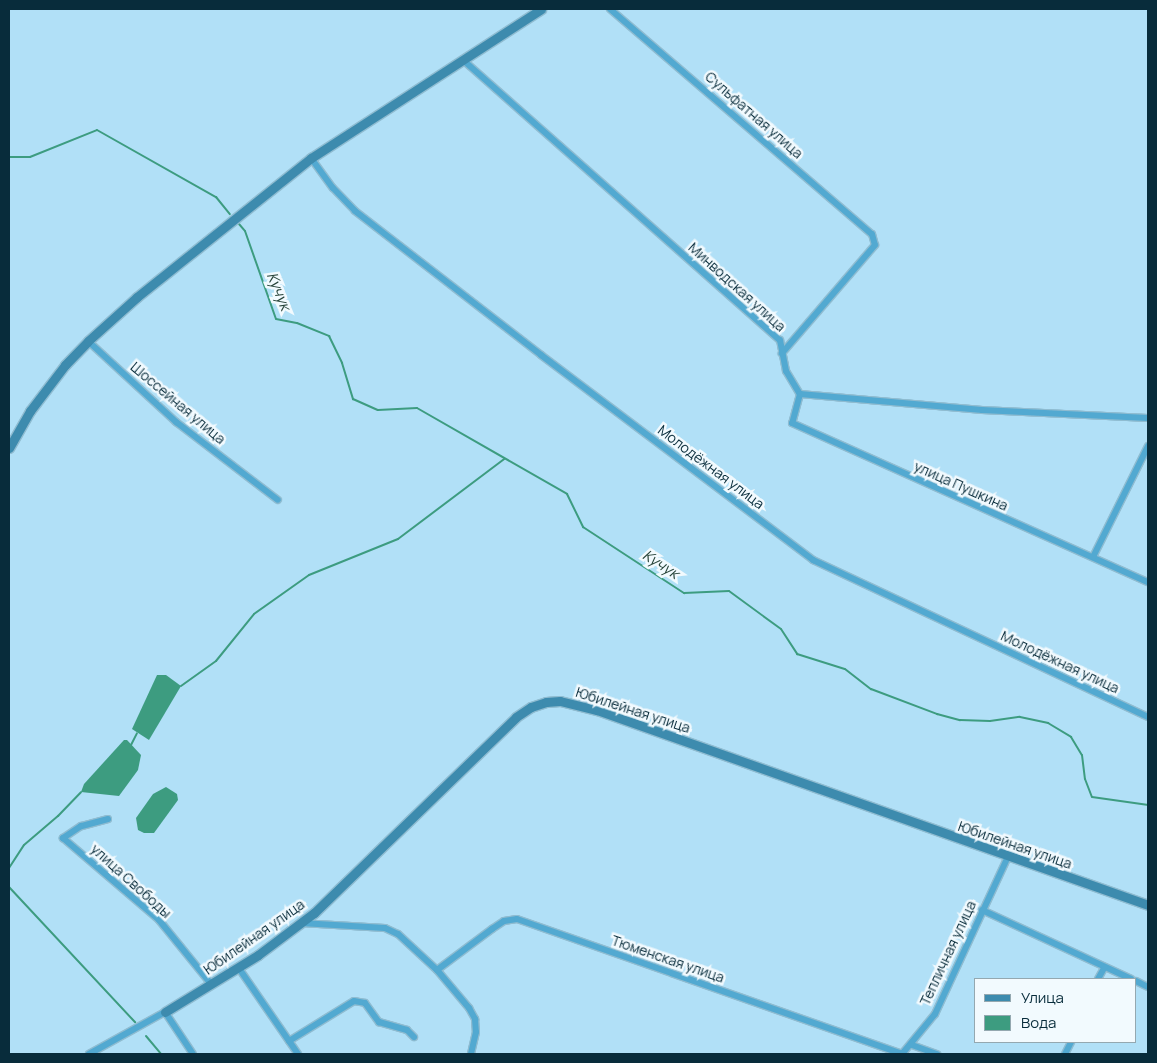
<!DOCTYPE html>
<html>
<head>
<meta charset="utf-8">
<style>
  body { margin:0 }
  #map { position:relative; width:1157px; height:1063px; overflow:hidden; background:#b1e0f7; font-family:Manrope,sans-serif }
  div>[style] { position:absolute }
  .water>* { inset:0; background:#3d9c80 }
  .stream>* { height:2px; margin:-1px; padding:0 1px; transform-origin:1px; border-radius:1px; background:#3d9c80 }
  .roads { filter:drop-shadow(1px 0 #8fbcd1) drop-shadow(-1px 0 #8fbcd1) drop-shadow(0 1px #8fbcd1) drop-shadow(0 -1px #8fbcd1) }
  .street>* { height:6px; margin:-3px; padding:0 3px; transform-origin:3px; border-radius:3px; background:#52a9d1 }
  .secondary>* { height:9px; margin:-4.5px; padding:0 4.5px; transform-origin:4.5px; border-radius:4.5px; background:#3d8bae }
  span { translate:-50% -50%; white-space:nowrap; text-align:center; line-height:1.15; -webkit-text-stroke:5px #f2fafe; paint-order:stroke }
  .street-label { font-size:14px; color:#082c3b }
  .water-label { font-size:15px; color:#264339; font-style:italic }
  .frame { position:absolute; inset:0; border:10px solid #082c3b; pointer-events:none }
  .legend { position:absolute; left:974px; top:978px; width:162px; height:65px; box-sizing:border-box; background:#f2fafe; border:1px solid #94a8b0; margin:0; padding:6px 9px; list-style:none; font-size:15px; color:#082c3b }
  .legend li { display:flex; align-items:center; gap:10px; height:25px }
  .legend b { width:25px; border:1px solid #94a8b0 }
</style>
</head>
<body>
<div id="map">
  <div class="water">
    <div style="clip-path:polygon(157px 675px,166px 675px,181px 686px,149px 740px,132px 729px)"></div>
    <div style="clip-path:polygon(124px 740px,127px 740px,141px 755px,138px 770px,119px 796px,81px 792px,84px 784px)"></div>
    <div style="clip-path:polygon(166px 787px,177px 794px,178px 800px,154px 833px,144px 833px,138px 830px,136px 818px,153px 794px)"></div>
  </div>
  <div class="stream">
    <div style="left:9px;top:157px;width:21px"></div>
    <div style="left:30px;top:157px;width:72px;rotate:-21.9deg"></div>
    <div style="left:97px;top:130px;width:137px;rotate:29.4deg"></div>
    <div style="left:216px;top:197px;width:22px;rotate:51deg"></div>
    <div style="left:239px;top:224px;width:9px;rotate:49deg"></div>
    <div style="left:245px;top:231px;width:93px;rotate:70.6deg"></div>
    <div style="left:276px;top:319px;width:21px;rotate:11deg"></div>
    <div style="left:297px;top:323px;width:35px;rotate:22deg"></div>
    <div style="left:329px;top:336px;width:30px;rotate:64deg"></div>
    <div style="left:342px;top:363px;width:38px;rotate:73deg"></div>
    <div style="left:353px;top:399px;width:27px;rotate:24deg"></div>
    <div style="left:378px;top:410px;width:39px;rotate:-3deg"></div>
    <div style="left:417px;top:408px;width:173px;rotate:29.8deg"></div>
    <div style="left:567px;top:494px;width:37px;rotate:64deg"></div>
    <div style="left:583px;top:527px;width:121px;rotate:33.2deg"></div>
    <div style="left:684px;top:593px;width:45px;rotate:-2.5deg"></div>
    <div style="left:729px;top:591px;width:64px;rotate:36.2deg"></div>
    <div style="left:781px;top:629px;width:30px;rotate:57deg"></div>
    <div style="left:797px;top:654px;width:50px;rotate:17.4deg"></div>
    <div style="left:845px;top:669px;width:33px;rotate:38deg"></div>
    <div style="left:871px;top:689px;width:71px;rotate:20.7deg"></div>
    <div style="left:937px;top:714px;width:24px;rotate:15deg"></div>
    <div style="left:960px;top:720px;width:30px;rotate:2deg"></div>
    <div style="left:990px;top:721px;width:30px;rotate:-8deg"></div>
    <div style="left:1020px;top:717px;width:29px;rotate:12deg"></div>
    <div style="left:1048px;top:723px;width:27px;rotate:31deg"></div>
    <div style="left:1071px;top:737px;width:21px;rotate:59deg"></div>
    <div style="left:1082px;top:755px;width:24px;rotate:83deg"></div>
    <div style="left:1085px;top:779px;width:19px;rotate:69deg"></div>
    <div style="left:1092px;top:797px;width:57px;rotate:8.1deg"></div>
    <div style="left:181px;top:686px;width:43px;rotate:-35.5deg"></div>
    <div style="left:216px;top:661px;width:60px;rotate:-51deg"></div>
    <div style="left:254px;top:614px;width:67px;rotate:-35.3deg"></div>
    <div style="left:309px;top:575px;width:96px;rotate:-22deg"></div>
    <div style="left:398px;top:539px;width:133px;rotate:-37deg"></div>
    <div style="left:131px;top:745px;width:13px;rotate:-63deg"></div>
    <div style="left:9px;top:868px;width:27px;rotate:-57deg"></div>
    <div style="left:24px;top:845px;width:45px;rotate:-40.5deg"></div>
    <div style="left:58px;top:816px;width:33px;rotate:-46deg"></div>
    <div style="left:9px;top:887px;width:185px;rotate:47deg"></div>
    <div style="left:146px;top:1036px;width:23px;rotate:50deg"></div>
  </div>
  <div class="roads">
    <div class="street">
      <div style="left:610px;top:9px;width:345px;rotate:40.7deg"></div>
      <div style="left:872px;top:234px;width:11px;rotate:75deg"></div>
      <div style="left:875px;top:245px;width:143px;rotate:130.7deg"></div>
      <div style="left:463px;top:60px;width:423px;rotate:41.5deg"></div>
      <div style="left:780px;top:340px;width:32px;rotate:79deg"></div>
      <div style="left:786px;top:371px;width:27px;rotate:59deg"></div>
      <div style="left:311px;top:158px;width:37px;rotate:54deg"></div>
      <div style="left:333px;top:188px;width:32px;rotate:46deg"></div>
      <div style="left:355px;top:211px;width:235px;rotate:37.7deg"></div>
      <div style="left:541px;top:355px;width:341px;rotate:37deg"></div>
      <div style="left:813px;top:560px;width:370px;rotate:25.1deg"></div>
      <div style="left:88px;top:341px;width:120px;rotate:42.6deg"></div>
      <div style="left:176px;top:422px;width:128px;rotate:37.4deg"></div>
      <div style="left:800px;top:394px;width:30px;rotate:105deg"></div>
      <div style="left:792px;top:423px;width:390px;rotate:24.1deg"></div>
      <div style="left:800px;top:394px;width:183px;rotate:5deg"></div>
      <div style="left:982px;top:410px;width:166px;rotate:2.8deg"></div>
      <div style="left:1093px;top:557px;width:124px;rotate:-63.6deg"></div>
      <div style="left:108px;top:819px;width:28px;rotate:165deg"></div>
      <div style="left:81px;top:826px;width:22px;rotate:146deg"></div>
      <div style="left:63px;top:838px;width:126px;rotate:40.5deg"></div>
      <div style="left:159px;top:920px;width:82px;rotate:50.9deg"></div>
      <div style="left:982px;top:910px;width:164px;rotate:24.8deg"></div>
      <div style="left:301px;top:923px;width:84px;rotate:3.4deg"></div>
      <div style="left:385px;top:928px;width:14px;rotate:25deg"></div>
      <div style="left:398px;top:934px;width:53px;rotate:42.7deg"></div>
      <div style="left:437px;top:970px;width:50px;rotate:49.9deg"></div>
      <div style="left:469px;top:1008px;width:13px;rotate:61deg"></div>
      <div style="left:475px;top:1019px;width:13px;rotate:86deg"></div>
      <div style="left:476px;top:1032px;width:23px;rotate:103deg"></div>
      <div style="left:238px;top:967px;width:106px;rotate:55.4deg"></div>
      <div style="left:437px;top:970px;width:69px;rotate:-36.7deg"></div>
      <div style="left:492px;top:929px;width:14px;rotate:-34deg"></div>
      <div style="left:504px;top:921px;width:13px;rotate:-9deg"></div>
      <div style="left:517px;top:919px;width:408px;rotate:19.3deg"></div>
      <div style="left:1098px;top:979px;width:13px;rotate:-61deg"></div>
      <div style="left:1136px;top:981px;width:13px;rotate:27deg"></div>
      <div style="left:289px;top:1041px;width:76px;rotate:-31.6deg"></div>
      <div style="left:354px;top:1001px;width:11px;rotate:10deg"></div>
      <div style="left:365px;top:1003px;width:24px;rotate:54deg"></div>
      <div style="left:379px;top:1022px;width:29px;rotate:16deg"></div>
      <div style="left:407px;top:1030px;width:10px;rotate:45deg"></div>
      <div style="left:912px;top:1045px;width:27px;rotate:20deg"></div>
      <div style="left:89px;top:1054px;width:87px;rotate:-28.9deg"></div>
      <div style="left:165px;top:1012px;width:50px;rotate:56.3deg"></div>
      <div style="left:902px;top:1054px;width:52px;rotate:-50.5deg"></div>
      <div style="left:935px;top:1014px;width:173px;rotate:-65.1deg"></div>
      <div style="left:1065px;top:1054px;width:13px;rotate:-63deg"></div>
    </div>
    <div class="secondary">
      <div style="left:9px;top:448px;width:43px;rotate:-60.4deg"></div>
      <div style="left:30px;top:411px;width:58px;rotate:-52.7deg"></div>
      <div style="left:65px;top:365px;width:33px;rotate:-46deg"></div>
      <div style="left:88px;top:341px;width:66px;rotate:-41.9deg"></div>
      <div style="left:137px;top:297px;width:223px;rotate:-38.6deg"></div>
      <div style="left:311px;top:158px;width:274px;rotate:-32.9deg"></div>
      <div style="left:165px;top:1012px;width:109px;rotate:-31.5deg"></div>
      <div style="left:258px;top:955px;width:70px;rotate:-36.9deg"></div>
      <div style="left:314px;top:913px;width:281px;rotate:-44.1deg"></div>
      <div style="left:516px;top:717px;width:18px;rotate:-34deg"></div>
      <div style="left:531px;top:707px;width:16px;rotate:-18deg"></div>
      <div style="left:546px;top:702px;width:14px;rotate:-4deg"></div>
      <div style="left:560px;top:701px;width:38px;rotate:14deg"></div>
      <div style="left:597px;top:710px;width:584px;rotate:19.49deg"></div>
    </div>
  </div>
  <div class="street-label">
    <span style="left:754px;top:115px;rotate:41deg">Сульфатная улица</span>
    <span style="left:737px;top:287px;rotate:42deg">Минводская улица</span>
    <span style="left:178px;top:403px;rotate:40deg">Шоссейная улица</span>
    <span style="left:711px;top:467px;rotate:37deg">Молодёжная улица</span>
    <span style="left:961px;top:486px;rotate:24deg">улица Пушкина</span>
    <span style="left:1060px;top:662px;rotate:25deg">Молодёжная улица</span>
    <span style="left:633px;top:710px;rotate:18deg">Юбилейная улица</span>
    <span style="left:1015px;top:845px;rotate:19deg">Юбилейная улица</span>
    <span style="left:131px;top:881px;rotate:42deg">улица Свободы</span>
    <span style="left:254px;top:937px;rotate:-35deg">Юбилейная улица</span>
    <span style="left:948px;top:953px;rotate:-65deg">Тепличная улица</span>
    <span style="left:668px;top:959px;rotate:19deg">Тюменская улица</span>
  </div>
  <div class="water-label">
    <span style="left:279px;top:291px;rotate:68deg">Кучук</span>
    <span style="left:661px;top:564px;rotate:33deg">Кучук</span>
  </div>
  <div class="frame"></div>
  <ul class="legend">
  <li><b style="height:6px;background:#3d8bae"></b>Улица</li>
  <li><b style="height:14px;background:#3d9c80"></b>Вода</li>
  </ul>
</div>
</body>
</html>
